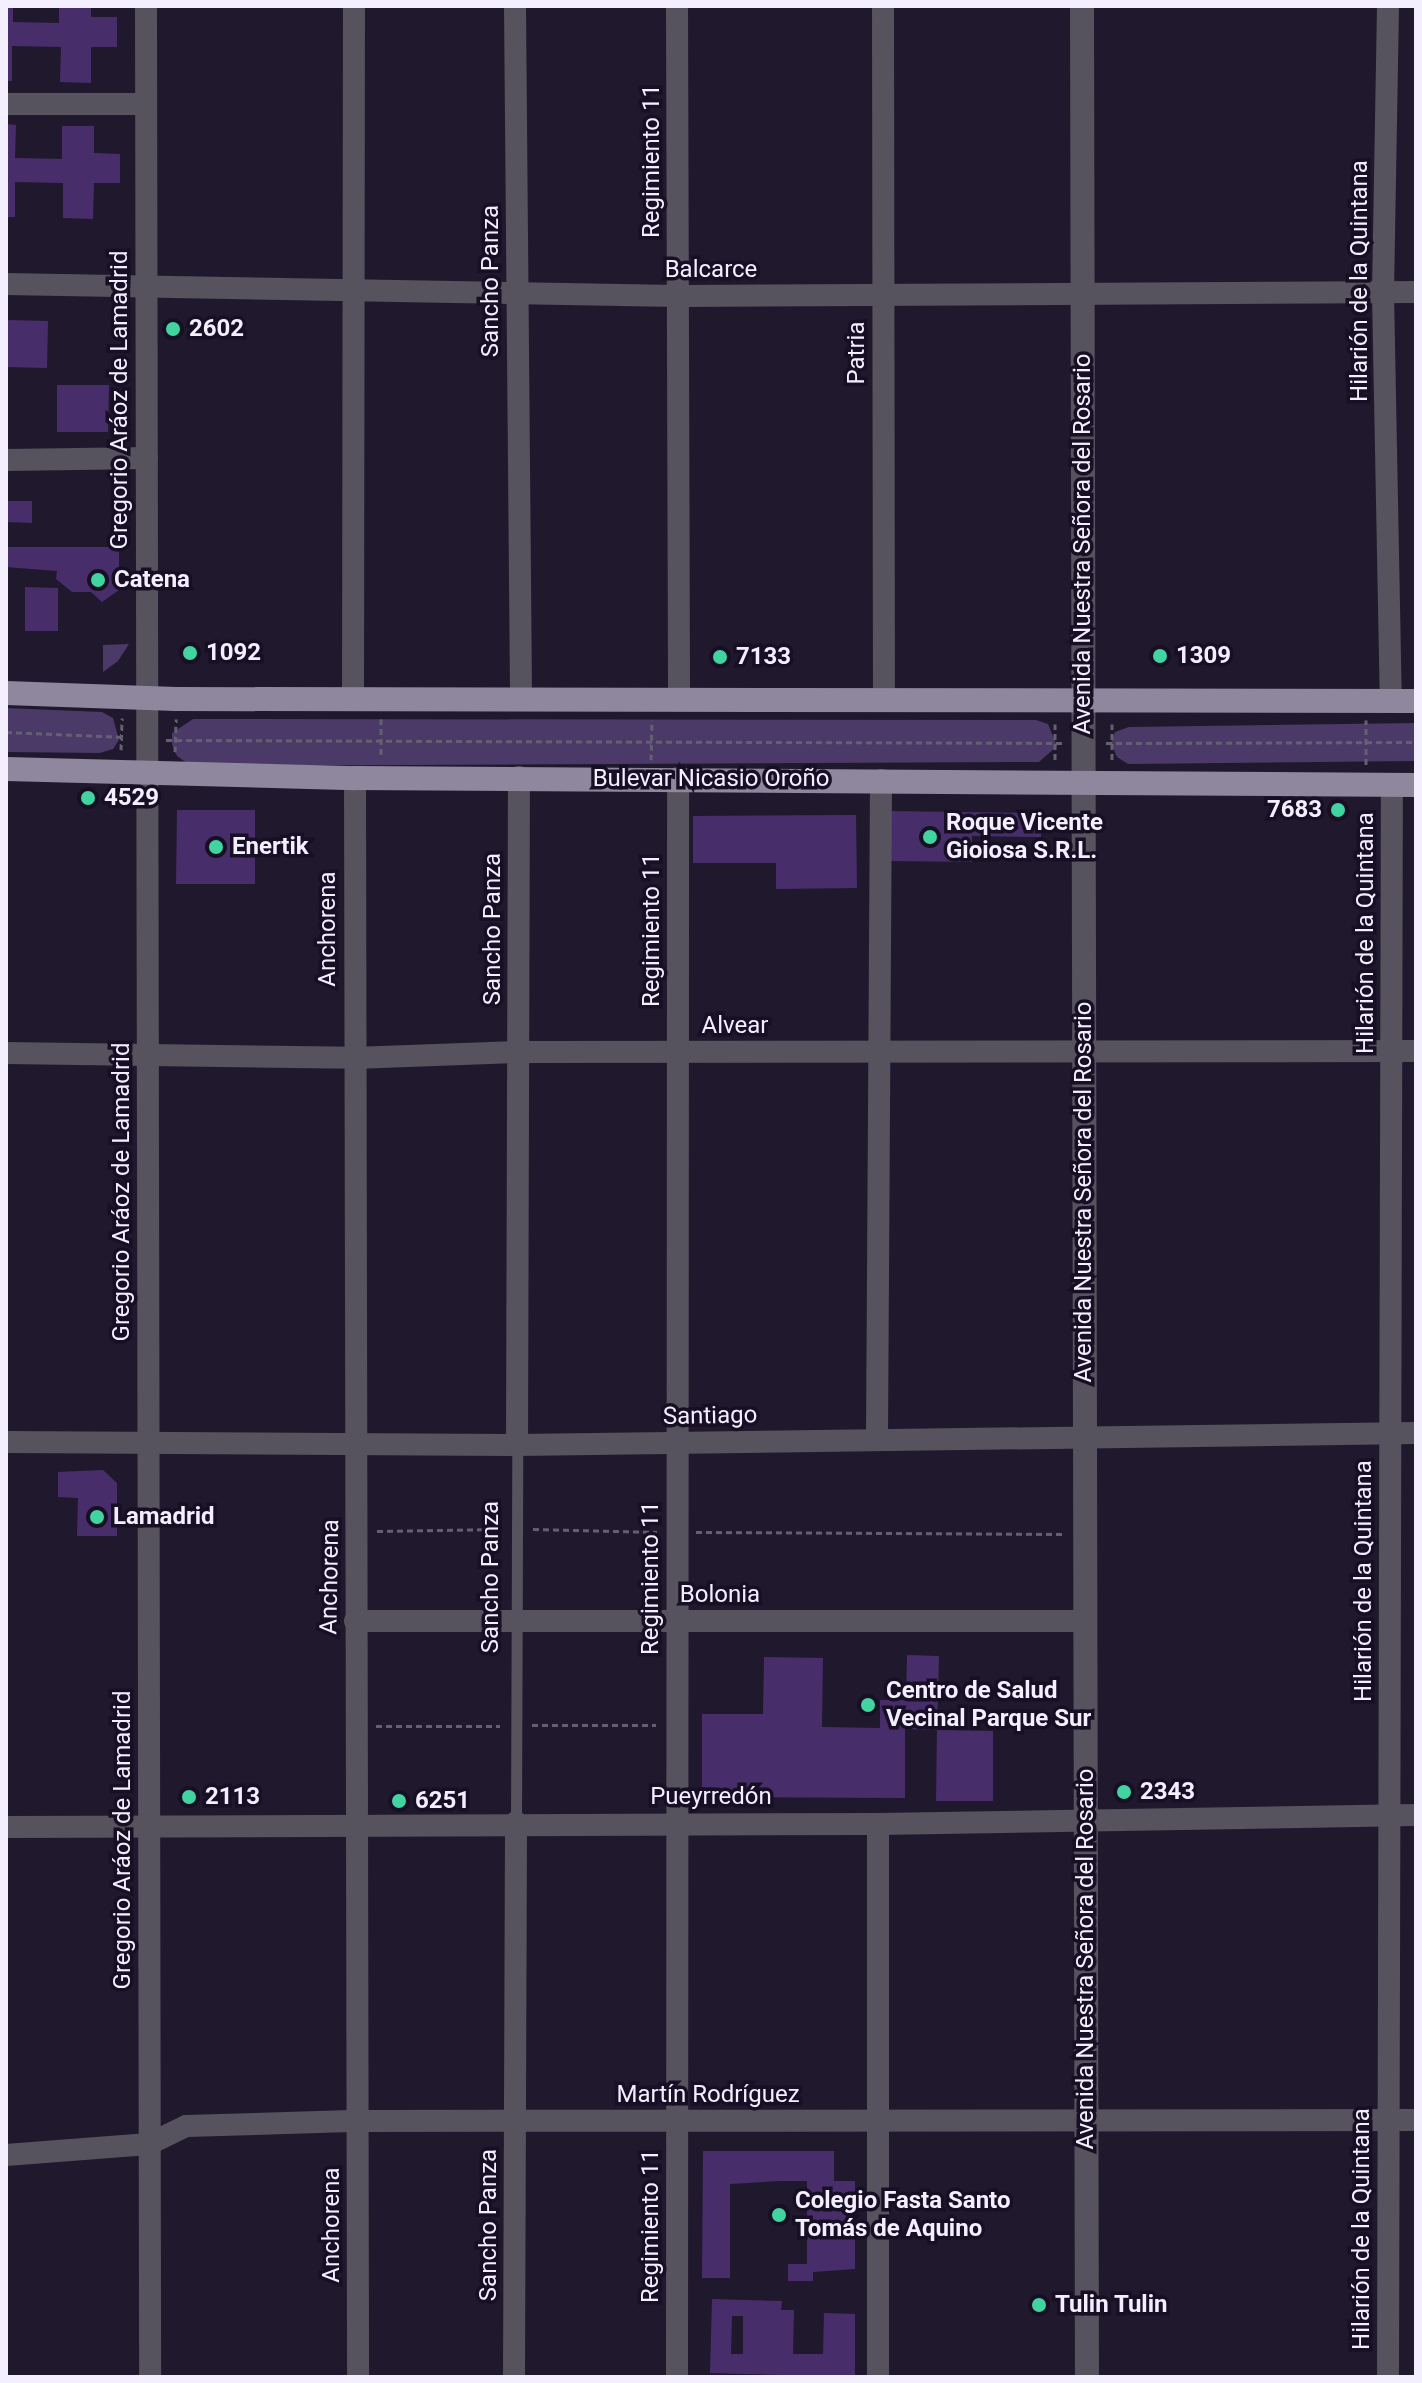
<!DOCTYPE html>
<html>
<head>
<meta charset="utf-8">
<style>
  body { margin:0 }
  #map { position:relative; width:1422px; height:2383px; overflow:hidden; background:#20192e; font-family:Roboto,sans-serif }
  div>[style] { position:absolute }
  .green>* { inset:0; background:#4b3968 }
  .building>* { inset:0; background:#472e6a }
  .path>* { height:3px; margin-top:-1.5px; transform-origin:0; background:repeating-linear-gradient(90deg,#655f72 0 6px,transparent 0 10px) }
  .service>* { height:11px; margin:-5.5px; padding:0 5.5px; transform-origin:5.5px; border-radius:5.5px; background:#56525e }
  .minor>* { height:22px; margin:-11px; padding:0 11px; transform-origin:11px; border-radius:11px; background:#56525e }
  .tertiary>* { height:24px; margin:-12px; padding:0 12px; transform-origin:12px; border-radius:12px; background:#56525e }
  .primary>* { height:24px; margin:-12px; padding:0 12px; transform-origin:12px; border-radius:12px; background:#8f879e }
  .dots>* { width:22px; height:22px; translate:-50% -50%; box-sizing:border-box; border:4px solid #170f24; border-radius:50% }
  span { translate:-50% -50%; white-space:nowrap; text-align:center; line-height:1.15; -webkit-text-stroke:7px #170f24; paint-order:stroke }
  .street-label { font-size:24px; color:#f4efff }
  .poi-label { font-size:24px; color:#f4efff; font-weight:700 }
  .left { translate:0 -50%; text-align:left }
  .right { translate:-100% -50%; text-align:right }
  .frame { position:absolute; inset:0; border:8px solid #f4efff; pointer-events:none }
</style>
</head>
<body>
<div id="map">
  <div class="green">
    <div style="clip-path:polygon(129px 644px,118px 661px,103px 672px,103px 645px)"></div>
    <div style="clip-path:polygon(6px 708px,102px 712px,113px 718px,119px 740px,113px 749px,100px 753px,6px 752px)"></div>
    <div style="clip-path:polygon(193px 719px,1036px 720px,1048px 724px,1057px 746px,1039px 762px,191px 766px,177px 756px,172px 744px,172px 733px)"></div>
    <div style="clip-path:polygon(1416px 723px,1416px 761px,1128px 764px,1117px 757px,1111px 743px,1115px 732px,1129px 727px)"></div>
  </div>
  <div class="building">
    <div style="clip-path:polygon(6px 6px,13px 6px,13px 22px,59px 23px,59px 6px,91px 6px,91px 17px,117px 17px,117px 47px,91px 47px,91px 83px,60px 82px,61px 47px,12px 46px,12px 81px,6px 81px)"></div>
    <div style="clip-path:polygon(6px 124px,16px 125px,15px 158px,62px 159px,62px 126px,94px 126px,94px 153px,120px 154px,120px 183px,94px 183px,93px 219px,63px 218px,63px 183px,15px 182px,15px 217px,6px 217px)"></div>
    <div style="clip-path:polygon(6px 320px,48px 321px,47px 368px,6px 367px)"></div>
    <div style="clip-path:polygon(57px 385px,109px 385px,108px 432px,57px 432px)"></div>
    <div style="clip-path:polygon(6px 501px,32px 501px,32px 523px,6px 522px)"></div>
    <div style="clip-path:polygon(6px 547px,119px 547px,119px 590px,102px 602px,91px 592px,72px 592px,56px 579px,57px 571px,6px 567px)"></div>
    <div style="clip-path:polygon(25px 587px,58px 588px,58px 631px,25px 631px)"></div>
    <div style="clip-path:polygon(177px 810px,255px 810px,255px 884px,176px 884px)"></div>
    <div style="clip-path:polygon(889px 811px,1042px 813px,1041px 837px,972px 836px,972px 862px,888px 861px)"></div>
    <div style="clip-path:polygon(856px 815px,857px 888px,776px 889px,776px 863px,693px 863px,693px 816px)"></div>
    <div style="clip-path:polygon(103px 1470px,117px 1483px,117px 1536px,77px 1536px,78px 1498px,58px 1497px,58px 1472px)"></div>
    <div style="clip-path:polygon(907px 1655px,939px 1656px,937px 1730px,905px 1729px,905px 1798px,702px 1797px,702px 1714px,763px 1714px,764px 1657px,823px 1658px,822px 1727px,880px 1728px,880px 1700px,906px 1700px)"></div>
    <div style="clip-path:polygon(937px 1730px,993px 1731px,993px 1801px,936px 1801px)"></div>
    <div style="clip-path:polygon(703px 2151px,834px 2151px,834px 2181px,855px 2181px,855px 2269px,813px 2272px,813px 2281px,788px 2281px,788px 2264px,807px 2264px,807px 2181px,779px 2181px,730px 2184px,730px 2278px,702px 2278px)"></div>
    <div style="clip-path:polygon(evenodd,712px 2299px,782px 2301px,781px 2310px,794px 2310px,793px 2354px,823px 2354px,824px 2313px,855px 2314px,855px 2377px,710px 2373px,712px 2299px,732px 2316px,743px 2316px,743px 2354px,731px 2354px,732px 2316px)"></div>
  </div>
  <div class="path">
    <div style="left:1112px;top:724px;width:36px;rotate:90deg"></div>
    <div style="left:6px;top:732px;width:120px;rotate:2.4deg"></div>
    <div style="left:166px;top:740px;width:896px;rotate:0.19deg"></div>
    <div style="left:1106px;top:743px;width:310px;rotate:-0.2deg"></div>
    <div style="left:121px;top:750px;width:32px;rotate:-88deg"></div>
    <div style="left:175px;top:752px;width:33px;rotate:-88deg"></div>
    <div style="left:381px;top:755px;width:36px;rotate:-90deg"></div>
    <div style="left:651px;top:760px;width:40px;rotate:-88.6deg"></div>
    <div style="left:1055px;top:760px;width:36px;rotate:-90deg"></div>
    <div style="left:1366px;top:765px;width:45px;rotate:-90deg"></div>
    <div style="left:533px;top:1529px;width:124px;rotate:1.4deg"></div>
    <div style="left:377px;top:1531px;width:124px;rotate:-0.9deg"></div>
    <div style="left:696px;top:1532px;width:369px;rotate:0.3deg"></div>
    <div style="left:532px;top:1725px;width:124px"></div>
    <div style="left:376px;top:1726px;width:124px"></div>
  </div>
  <div class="service">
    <div style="left:516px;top:1822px;width:377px;rotate:-89.8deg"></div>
  </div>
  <div class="minor">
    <div style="left:146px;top:6px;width:2371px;rotate:89.9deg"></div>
    <div style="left:515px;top:6px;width:694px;rotate:89.5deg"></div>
    <div style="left:677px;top:6px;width:694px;rotate:89.83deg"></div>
    <div style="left:883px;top:6px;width:694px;rotate:89.92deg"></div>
    <div style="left:1388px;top:6px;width:287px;rotate:91deg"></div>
    <div style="left:1383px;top:293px;width:408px;rotate:88.9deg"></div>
    <div style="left:6px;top:104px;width:140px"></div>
    <div style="left:6px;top:284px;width:672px;rotate:1.02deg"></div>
    <div style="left:678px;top:296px;width:738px;rotate:-0.31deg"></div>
    <div style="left:6px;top:460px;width:141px;rotate:-0.8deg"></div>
    <div style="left:353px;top:699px;width:693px;rotate:-89.92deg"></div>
    <div style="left:355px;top:778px;width:1599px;rotate:89.89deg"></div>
    <div style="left:6px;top:1053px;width:348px;rotate:0.8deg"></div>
    <div style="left:354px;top:1058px;width:164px;rotate:-2.1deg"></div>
    <div style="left:518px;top:1052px;width:898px;rotate:-0.06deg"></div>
    <div style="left:877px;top:1438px;width:658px;rotate:-89.65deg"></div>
    <div style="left:6px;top:1442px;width:511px;rotate:0.34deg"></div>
    <div style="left:517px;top:1445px;width:899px;rotate:-0.76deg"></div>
    <div style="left:517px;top:1445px;width:668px;rotate:-89.83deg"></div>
    <div style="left:355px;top:1621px;width:730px"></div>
    <div style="left:6px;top:1827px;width:872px;rotate:-0.2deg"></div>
    <div style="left:878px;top:1824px;width:538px;rotate:-0.96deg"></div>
    <div style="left:6px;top:2155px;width:143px;rotate:-4.4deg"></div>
    <div style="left:149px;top:2144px;width:41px;rotate:-25.9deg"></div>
    <div style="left:186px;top:2126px;width:173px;rotate:-1.7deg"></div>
    <div style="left:359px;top:2121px;width:1057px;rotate:-0.05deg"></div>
    <div style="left:514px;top:2377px;width:555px;rotate:-89.79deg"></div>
    <div style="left:677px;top:2377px;width:1599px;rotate:-89.96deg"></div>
    <div style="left:878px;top:2377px;width:553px;rotate:-90deg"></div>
    <div style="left:1388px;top:2377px;width:1592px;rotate:-89.86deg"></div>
  </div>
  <div class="tertiary">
    <div style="left:1082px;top:6px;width:2371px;rotate:89.88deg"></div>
  </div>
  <div class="primary">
    <div style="left:6px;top:693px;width:170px;rotate:2deg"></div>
    <div style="left:176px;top:699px;width:1240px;rotate:0.09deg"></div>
    <div style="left:6px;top:769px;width:349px;rotate:1.5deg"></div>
    <div style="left:355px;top:778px;width:1061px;rotate:0.38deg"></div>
  </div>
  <div class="dots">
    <div style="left:173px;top:329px;background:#42d4a0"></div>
    <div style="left:98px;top:580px;background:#42d4a0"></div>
    <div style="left:190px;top:653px;background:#42d4a0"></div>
    <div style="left:1160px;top:656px;background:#42d4a0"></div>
    <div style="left:720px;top:657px;background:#42d4a0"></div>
    <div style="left:88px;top:798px;background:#42d4a0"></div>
    <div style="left:1338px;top:810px;background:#42d4a0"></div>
    <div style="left:930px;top:837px;background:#42d4a0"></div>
    <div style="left:216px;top:847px;background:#42d4a0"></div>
    <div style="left:97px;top:1517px;background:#42d4a0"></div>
    <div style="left:868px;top:1705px;background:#42d4a0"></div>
    <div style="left:1124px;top:1792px;background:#42d4a0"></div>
    <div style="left:189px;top:1797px;background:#42d4a0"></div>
    <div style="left:399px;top:1801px;background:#42d4a0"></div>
    <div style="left:779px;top:2215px;background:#42d4a0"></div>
    <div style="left:1039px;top:2305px;background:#42d4a0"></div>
  </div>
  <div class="street-label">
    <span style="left:652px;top:161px;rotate:-90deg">Regimiento 11</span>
    <span style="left:711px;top:270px">Balcarce</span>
    <span style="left:491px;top:281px;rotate:-90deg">Sancho Panza</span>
    <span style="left:1360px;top:281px;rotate:-90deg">Hilarión de la Quintana</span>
    <span style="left:857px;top:353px;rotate:-90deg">Patria</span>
    <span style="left:120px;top:400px;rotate:-90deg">Gregorio Aráoz de Lamadrid</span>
    <span style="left:1083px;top:544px;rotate:-90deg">Avenida Nuestra Señora del Rosario</span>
    <span style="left:711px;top:779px">Bulevar Nicasio Oroño</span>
    <span style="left:328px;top:929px;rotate:-90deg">Anchorena</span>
    <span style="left:493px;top:929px;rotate:-90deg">Sancho Panza</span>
    <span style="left:652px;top:930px;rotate:-90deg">Regimiento 11</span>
    <span style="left:1366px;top:933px;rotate:-90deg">Hilarión de la Quintana</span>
    <span style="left:735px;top:1026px">Alvear</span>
    <span style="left:122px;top:1192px;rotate:-90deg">Gregorio Aráoz de Lamadrid</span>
    <span style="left:1084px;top:1192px;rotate:-90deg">Avenida Nuestra Señora del Rosario</span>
    <span style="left:710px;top:1416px;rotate:-1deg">Santiago</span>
    <span style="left:330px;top:1577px;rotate:-89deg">Anchorena</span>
    <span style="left:491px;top:1577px;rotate:-90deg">Sancho Panza</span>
    <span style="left:651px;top:1578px;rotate:-90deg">Regimiento 11</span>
    <span style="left:1364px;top:1581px;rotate:-90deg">Hilarión de la Quintana</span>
    <span style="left:720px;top:1595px">Bolonia</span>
    <span style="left:711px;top:1797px">Pueyrredón</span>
    <span style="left:123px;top:1840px;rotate:-90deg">Gregorio Aráoz de Lamadrid</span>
    <span style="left:1086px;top:1959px;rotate:-90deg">Avenida Nuestra Señora del Rosario</span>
    <span style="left:708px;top:2095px">Martín Rodríguez</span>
    <span style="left:332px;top:2225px;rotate:-90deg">Anchorena</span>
    <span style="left:489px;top:2225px;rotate:-90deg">Sancho Panza</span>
    <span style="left:651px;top:2226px;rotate:-90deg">Regimiento 11</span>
    <span style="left:1362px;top:2229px;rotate:-90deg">Hilarión de la Quintana</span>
  </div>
  <div class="poi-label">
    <span class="left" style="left:189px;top:329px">2602</span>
    <span class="left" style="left:114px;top:580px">Catena</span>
    <span class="left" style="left:206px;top:653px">1092</span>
    <span class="left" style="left:1176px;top:656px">1309</span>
    <span class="left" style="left:736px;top:657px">7133</span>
    <span class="left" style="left:104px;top:798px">4529</span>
    <span class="right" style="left:1322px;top:810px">7683</span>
    <span class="left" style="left:946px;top:837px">Roque Vicente<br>Gioiosa S.R.L.</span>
    <span class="left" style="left:232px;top:847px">Enertik</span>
    <span class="left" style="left:113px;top:1517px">Lamadrid</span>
    <span class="left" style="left:886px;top:1705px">Centro de Salud<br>Vecinal Parque Sur</span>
    <span class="left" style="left:1140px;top:1792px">2343</span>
    <span class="left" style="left:205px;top:1797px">2113</span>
    <span class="left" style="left:415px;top:1801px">6251</span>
    <span class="left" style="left:795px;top:2215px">Colegio Fasta Santo<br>Tomás de Aquino</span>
    <span class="left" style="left:1055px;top:2305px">Tulin Tulin</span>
  </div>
  <div class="frame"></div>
</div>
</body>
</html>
